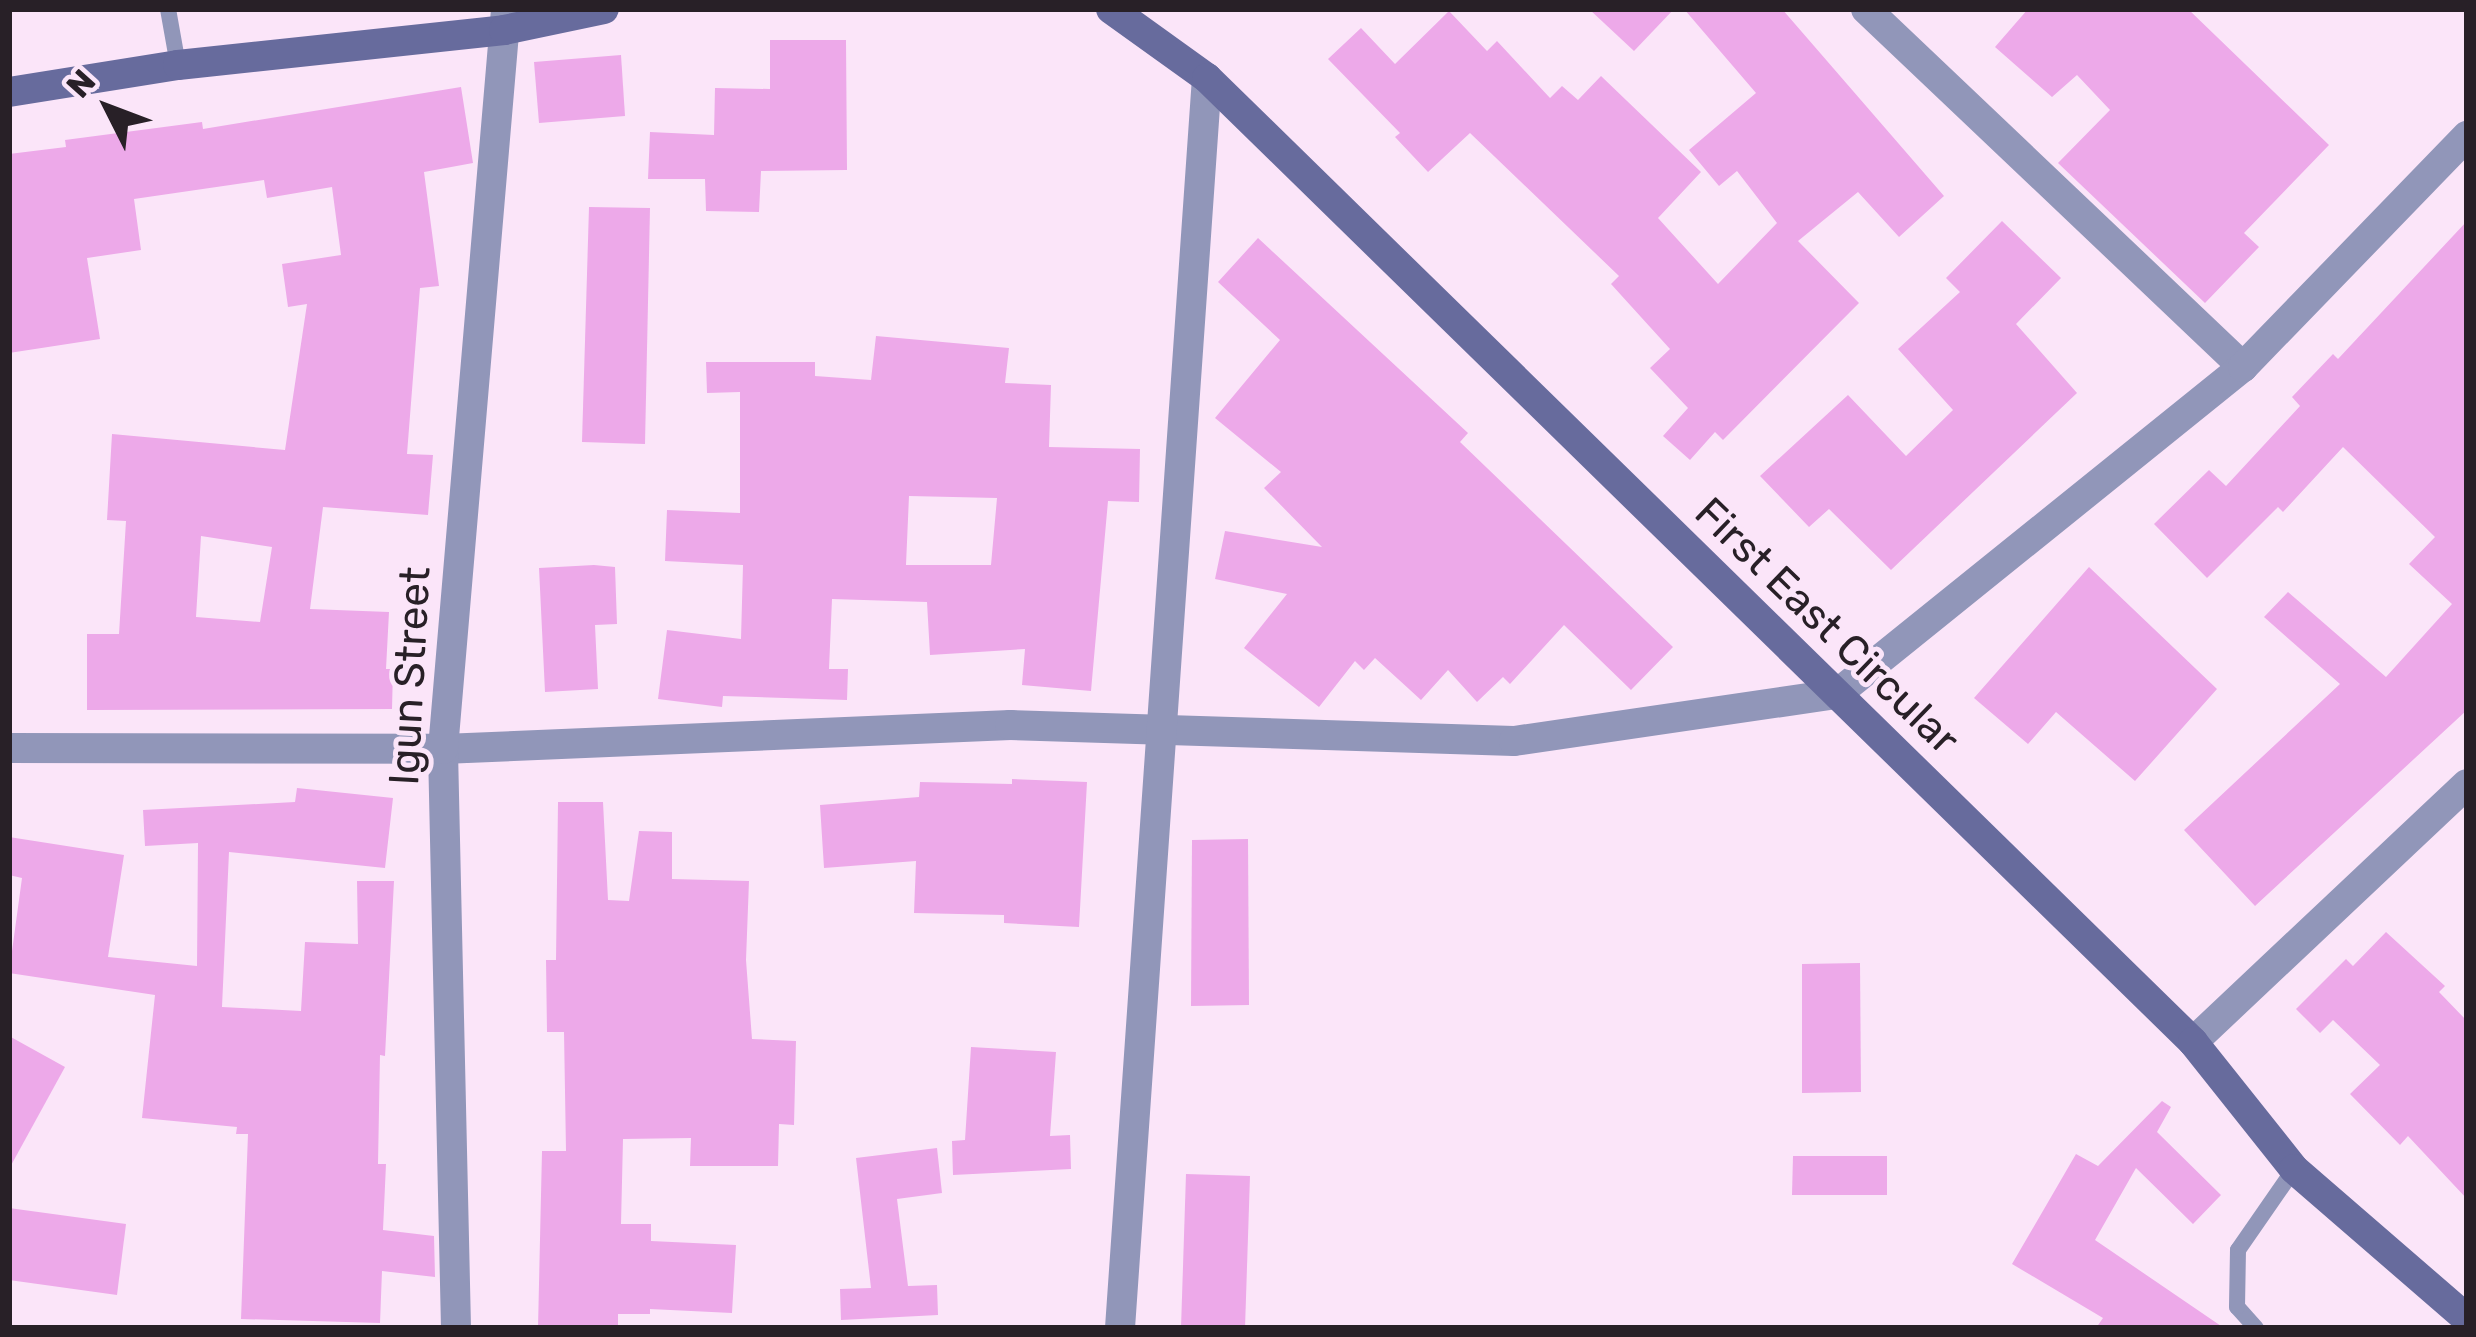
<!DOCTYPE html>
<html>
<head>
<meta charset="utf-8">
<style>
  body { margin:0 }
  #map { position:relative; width:2476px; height:1337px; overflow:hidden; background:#fbe5f9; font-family:Rubik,sans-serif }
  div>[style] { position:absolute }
  .building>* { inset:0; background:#eda9e9 }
  .lane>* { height:16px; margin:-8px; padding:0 8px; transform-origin:8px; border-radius:8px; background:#9196b9 }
  .street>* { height:30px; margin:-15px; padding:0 15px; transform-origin:15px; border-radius:15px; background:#9196b9 }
  .secondary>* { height:30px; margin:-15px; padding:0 15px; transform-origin:15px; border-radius:15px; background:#676b9d }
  span { translate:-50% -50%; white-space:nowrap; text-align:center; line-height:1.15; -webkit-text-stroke:10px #fbe5f9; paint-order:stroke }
  .street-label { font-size:42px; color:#282027 }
  .frame { position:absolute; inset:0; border:12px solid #282027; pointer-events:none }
  .north { position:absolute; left:48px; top:48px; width:120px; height:120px; -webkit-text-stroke:9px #fbe5f9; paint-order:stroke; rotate:312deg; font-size:33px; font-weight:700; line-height:48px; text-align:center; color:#282027 }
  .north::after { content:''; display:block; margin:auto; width:42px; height:54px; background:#282027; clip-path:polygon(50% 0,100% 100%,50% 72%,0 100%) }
</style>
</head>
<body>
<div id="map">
  <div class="building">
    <div style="clip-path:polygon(1589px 9px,1674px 9px,1634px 51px)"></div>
    <div style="clip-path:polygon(1684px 9px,1782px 9px,1944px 196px,1899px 237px,1858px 192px,1798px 241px,1859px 303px,1723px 440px,1715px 432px,1690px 460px,1663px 436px,1688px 408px,1650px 368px,1670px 349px,1611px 284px,1619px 276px,1470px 133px,1428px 172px,1395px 137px,1400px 133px,1328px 59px,1361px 28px,1395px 64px,1449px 11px,1487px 51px,1497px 41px,1550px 98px,1562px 86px,1578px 100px,1601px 76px,1701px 172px,1658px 218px,1718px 284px,1777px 223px,1737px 171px,1719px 186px,1689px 150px,1756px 93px)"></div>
    <div style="clip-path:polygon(2028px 9px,2188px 9px,2329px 145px,2244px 233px,2259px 247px,2205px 303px,2058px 163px,2110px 110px,2077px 75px,2052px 97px,1995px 47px)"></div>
    <div style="clip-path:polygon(770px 40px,846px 40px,847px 170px,761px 171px,759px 212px,706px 211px,705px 179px,648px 179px,650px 132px,714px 135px,715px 88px,770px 89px)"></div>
    <div style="clip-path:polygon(621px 55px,625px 116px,539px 123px,534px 62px)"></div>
    <div style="clip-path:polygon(evenodd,461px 87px,473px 163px,424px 172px,439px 286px,420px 288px,407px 454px,433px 455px,428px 515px,323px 507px,310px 609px,389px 612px,386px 669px,393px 669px,392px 709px,87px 710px,87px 634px,119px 634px,126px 521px,107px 520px,112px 434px,285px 450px,307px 304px,288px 307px,282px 264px,341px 255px,332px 187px,267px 198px,264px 180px,134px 199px,141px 250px,87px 258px,100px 339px,9px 353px,9px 154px,66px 147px,65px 140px,202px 122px,203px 129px,461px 87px,201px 536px,272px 547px,260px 622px,196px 617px,201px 536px)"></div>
    <div style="clip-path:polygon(589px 207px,650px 208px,645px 444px,582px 442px)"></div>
    <div style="clip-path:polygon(2002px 221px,2061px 278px,2016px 324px,2077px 393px,1891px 570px,1829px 509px,1809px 527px,1760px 476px,1848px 395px,1906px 456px,1953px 410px,1898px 349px,1960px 292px,1946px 278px)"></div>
    <div style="clip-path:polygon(2467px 221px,2467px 710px,2255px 906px,2184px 830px,2340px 684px,2264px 617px,2288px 592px,2386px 677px,2452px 604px,2409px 564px,2435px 537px,2343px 447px,2283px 512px,2278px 507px,2207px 578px,2154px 524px,2209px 470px,2226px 486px,2300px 406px,2292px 397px,2333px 354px,2338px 359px)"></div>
    <div style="clip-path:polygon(1258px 238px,1468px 433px,1460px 442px,1673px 647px,1631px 690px,1564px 625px,1510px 684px,1503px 677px,1477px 702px,1448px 670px,1421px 700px,1375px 658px,1364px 670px,1355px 661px,1319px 707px,1244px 648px,1287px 594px,1215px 579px,1225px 531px,1322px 547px,1264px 488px,1281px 472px,1215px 418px,1280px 340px,1218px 282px)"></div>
    <div style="clip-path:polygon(evenodd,876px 336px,1009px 348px,1005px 383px,1051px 385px,1049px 447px,1140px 449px,1139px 502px,1108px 501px,1091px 691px,1022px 685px,1025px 649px,930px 655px,927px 602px,832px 599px,829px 669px,848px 669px,847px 700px,723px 696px,722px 707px,658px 699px,667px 630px,741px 639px,743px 565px,665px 561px,667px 510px,740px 513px,740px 392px,707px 393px,706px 362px,815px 362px,815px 376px,871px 380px,876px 336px,909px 496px,997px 498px,991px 565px,906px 565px,909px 496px)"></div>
    <div style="clip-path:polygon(594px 565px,615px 567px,617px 624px,595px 625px,598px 689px,545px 692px,539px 568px)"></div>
    <div style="clip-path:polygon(2089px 567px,2217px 689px,2135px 781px,2056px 712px,2028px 744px,1974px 698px)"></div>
    <div style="clip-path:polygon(1012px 779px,1087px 782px,1079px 927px,1004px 923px,1004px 915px,914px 913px,916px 861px,824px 868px,820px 805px,919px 797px,920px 782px,1012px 784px)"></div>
    <div style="clip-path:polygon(297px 788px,393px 798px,385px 868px,229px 852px,222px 1007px,301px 1011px,305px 942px,358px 944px,357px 881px,394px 881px,385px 1056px,380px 1055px,378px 1164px,386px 1164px,383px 1230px,434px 1236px,435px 1277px,382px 1271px,380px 1323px,241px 1319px,248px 1134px,236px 1134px,237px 1127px,142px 1118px,155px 995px,9px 973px,22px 878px,9px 875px,9px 837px,124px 855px,108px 957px,197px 966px,198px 843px,145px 846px,143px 810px,295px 802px)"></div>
    <div style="clip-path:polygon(558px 802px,603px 802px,608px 900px,629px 901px,639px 831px,672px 832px,672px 879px,749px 881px,746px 960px,752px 1039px,796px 1041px,794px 1125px,779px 1124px,778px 1166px,690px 1166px,691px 1138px,623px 1139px,621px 1224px,651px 1224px,651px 1241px,736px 1245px,732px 1313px,650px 1309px,650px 1314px,618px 1314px,618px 1328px,538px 1328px,542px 1151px,566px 1151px,564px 1032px,547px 1032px,546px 960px,556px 960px)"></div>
    <div style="clip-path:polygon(1248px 839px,1249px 1005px,1191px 1006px,1192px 840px)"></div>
    <div style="clip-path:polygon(2386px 932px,2445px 986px,2439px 992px,2467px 1021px,2467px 1199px,2408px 1136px,2400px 1145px,2350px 1094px,2380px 1065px,2333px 1020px,2320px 1033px,2296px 1009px,2346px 959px,2353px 966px)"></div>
    <div style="clip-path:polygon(1860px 963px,1861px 1092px,1802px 1093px,1802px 964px)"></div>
    <div style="clip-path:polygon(9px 1036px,65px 1067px,9px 1169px)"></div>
    <div style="clip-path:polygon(971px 1047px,1056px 1052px,1050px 1136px,1070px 1135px,1071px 1169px,953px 1175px,952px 1141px,965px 1140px)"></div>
    <div style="clip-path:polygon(2162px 1101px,2171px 1107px,2157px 1132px,2221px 1195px,2193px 1224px,2136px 1168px,2095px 1240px,2224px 1328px,2096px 1328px,2103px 1318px,2012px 1264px,2076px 1154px,2098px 1166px)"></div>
    <div style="clip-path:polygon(937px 1148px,942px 1193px,897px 1199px,908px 1286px,937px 1285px,938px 1315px,841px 1320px,840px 1289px,871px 1288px,856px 1158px)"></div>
    <div style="clip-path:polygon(1793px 1156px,1887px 1156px,1887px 1195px,1792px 1195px)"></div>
    <div style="clip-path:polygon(1186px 1174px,1250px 1176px,1245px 1328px,1181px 1328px)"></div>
    <div style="clip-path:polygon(9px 1208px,126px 1224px,117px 1295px,9px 1280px)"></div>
  </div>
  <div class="lane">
    <div style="left:168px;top:9px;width:57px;rotate:79.9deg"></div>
    <div style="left:2256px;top:1328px;width:28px;rotate:-132deg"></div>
    <div style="left:2237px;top:1307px;width:57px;rotate:-89deg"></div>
    <div style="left:2238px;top:1250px;width:98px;rotate:-55.3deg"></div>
  </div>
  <div class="street">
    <div style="left:1866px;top:9px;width:520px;rotate:43.52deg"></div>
    <div style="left:9px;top:748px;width:434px;rotate:0.1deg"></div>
    <div style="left:443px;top:749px;width:568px;rotate:-2.42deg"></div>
    <div style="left:1010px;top:725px;width:504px;rotate:1.82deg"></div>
    <div style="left:1514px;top:741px;width:326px;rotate:-8.3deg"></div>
    <div style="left:1837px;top:694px;width:521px;rotate:-38.85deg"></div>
    <div style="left:2243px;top:367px;width:322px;rotate:-45.9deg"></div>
    <div style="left:2193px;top:1042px;width:376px;rotate:-43.3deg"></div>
    <div style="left:456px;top:1328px;width:579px;rotate:-91.29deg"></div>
    <div style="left:443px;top:749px;width:743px;rotate:-85.13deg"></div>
    <div style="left:1120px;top:1328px;width:1253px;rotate:-86.02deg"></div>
  </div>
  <div class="secondary">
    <div style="left:1111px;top:9px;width:118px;rotate:35.7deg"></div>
    <div style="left:1207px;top:78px;width:1379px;rotate:44.35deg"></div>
    <div style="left:2193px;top:1042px;width:162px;rotate:51.5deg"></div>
    <div style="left:2294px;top:1169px;width:229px;rotate:40.9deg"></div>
    <div style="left:9px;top:92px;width:171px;rotate:-9.1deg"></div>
    <div style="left:178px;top:65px;width:328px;rotate:-6.1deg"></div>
    <div style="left:504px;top:30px;width:102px;rotate:-11.9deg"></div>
  </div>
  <div class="street-label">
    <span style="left:1827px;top:626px;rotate:44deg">First East Circular</span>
    <span style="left:410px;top:676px;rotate:-87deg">Igun Street</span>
  </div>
  <div class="frame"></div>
  <div class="north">N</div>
</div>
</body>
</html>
